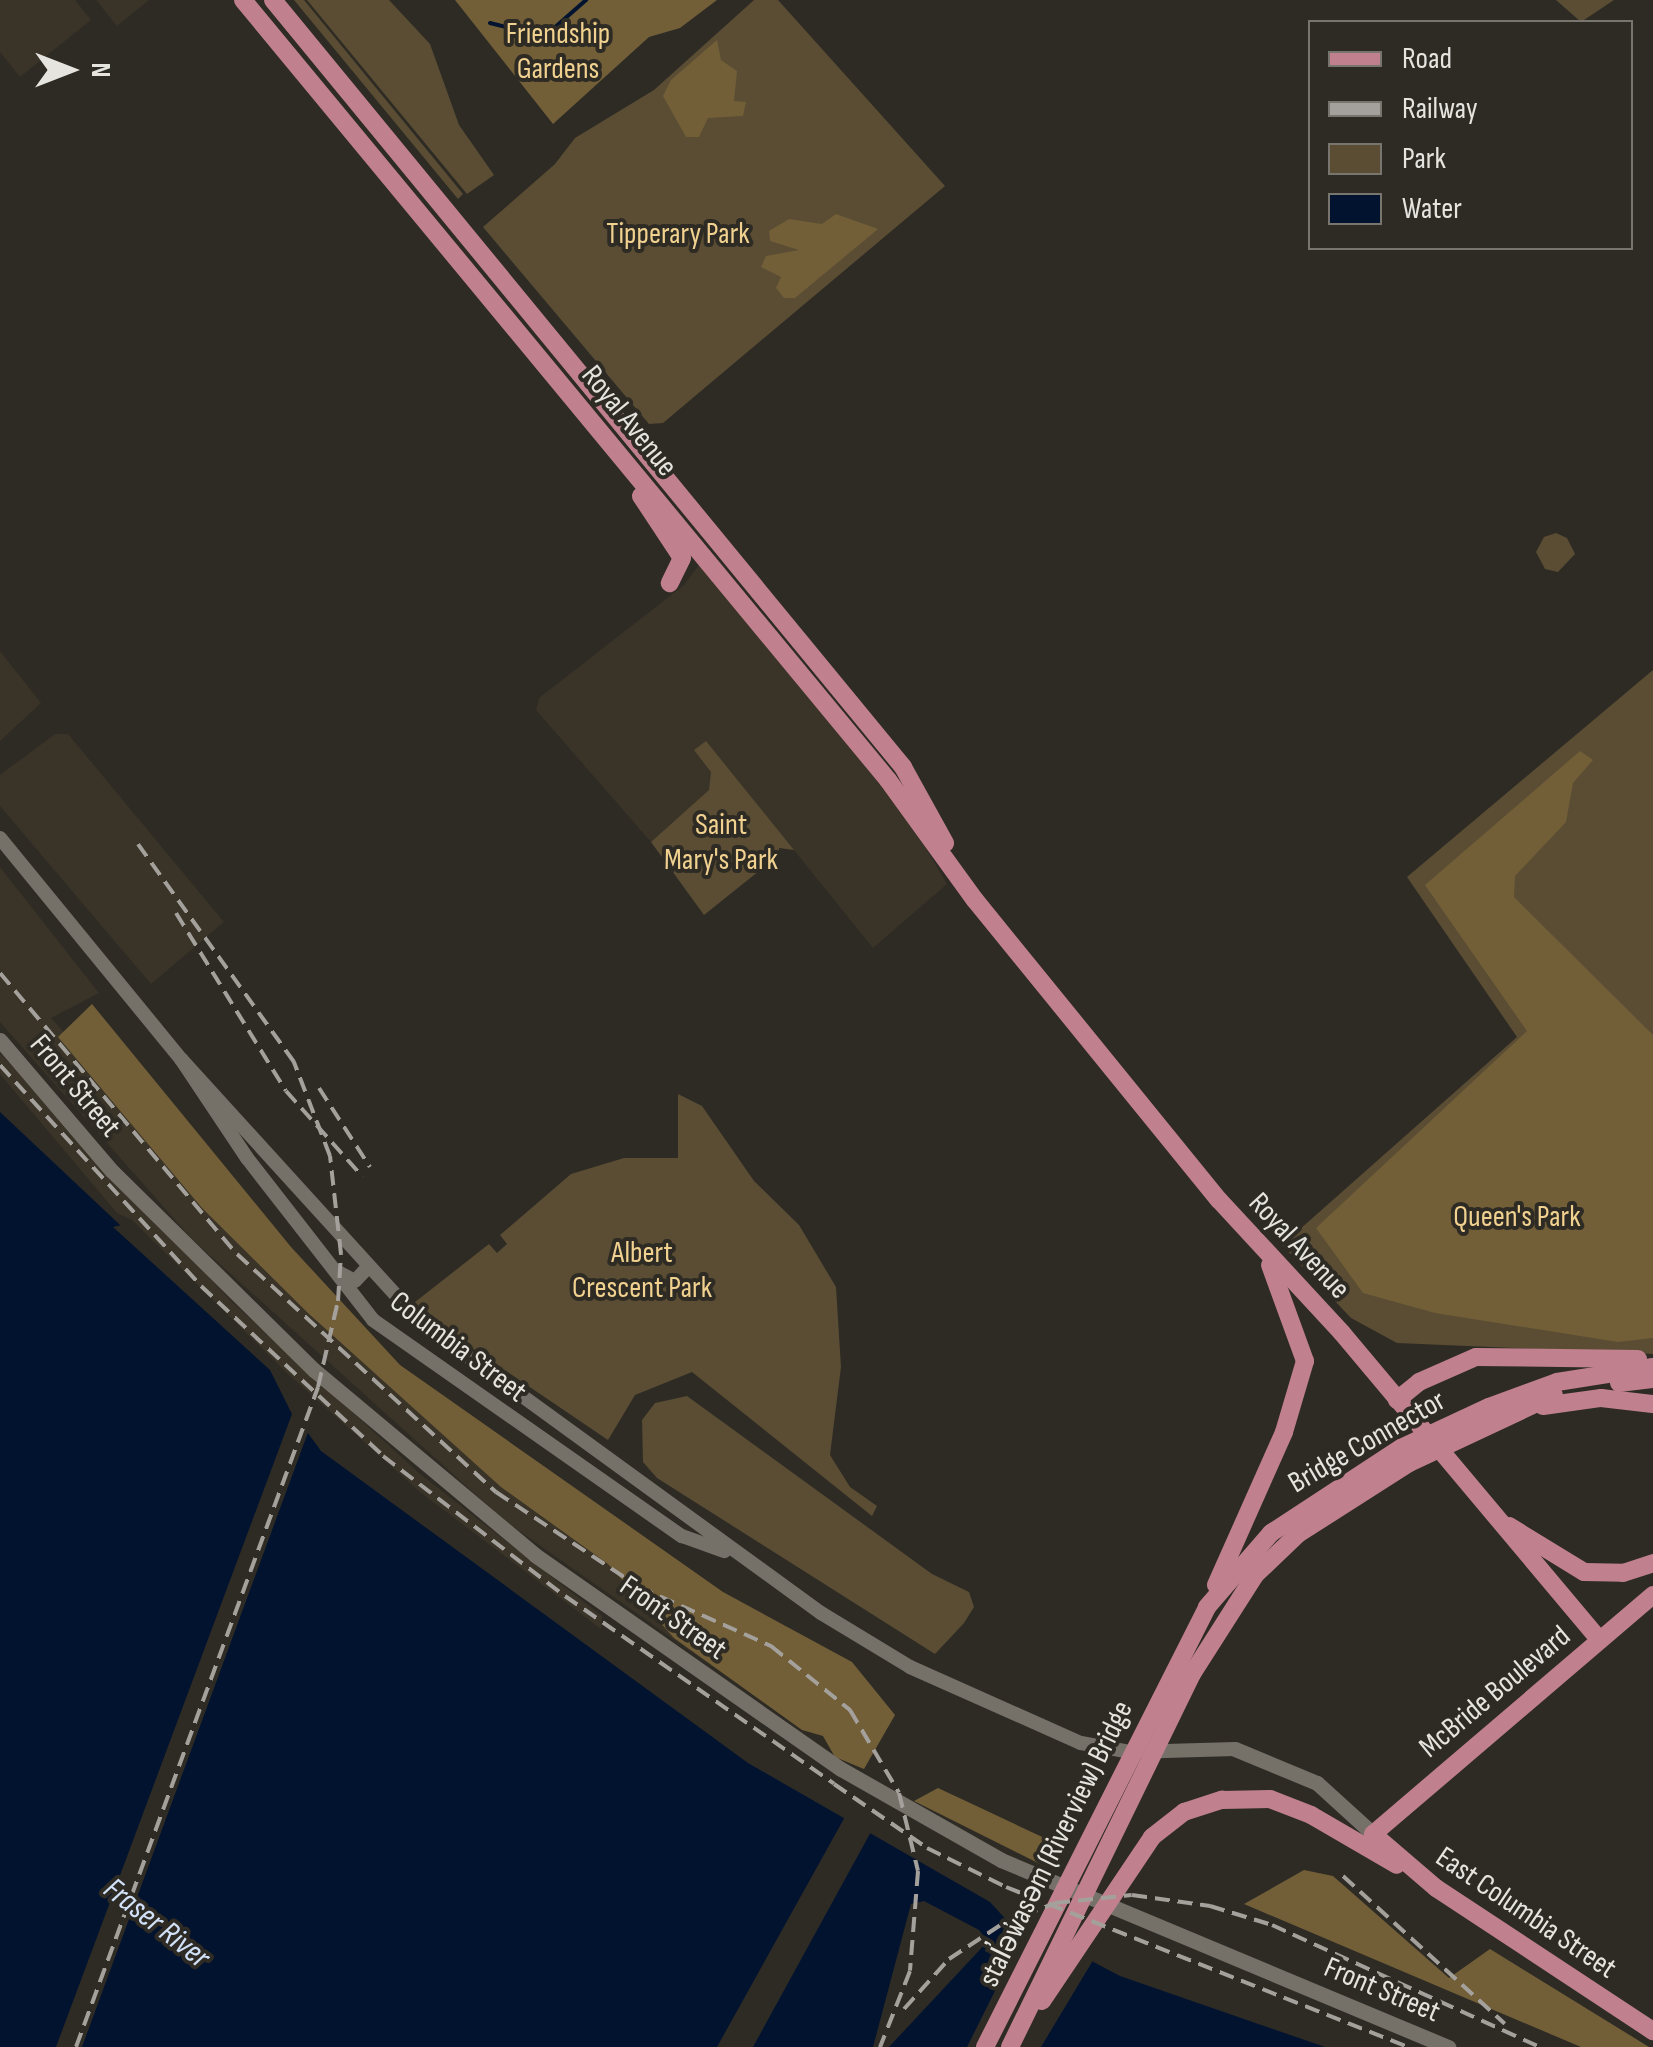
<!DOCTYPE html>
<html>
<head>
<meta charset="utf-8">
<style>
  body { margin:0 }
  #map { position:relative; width:1653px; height:2047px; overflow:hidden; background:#2e2b25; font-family:"Sofia Sans Condensed",sans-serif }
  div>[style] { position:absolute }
  .built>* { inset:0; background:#3a3428 }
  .green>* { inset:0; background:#5a4d33 }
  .forest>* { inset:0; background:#725f38 }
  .water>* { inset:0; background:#02132f }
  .pier>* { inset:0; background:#2e2b25 }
  .stream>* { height:4px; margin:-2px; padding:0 2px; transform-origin:2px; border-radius:2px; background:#02132f }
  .tertiary>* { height:14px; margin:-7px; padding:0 7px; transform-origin:7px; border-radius:7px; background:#757169 }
  .secondary>* { height:15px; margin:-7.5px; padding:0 7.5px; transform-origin:7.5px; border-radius:7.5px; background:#757169 }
  .primary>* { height:18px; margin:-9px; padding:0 9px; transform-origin:9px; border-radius:9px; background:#c1808e }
  .rail>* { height:4px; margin-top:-2px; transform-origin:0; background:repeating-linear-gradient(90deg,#a4a19c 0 15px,transparent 0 23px) }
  span { translate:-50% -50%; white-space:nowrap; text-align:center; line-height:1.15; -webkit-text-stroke:8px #2e2b25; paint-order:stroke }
  .park-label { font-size:30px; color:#f1d18f }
  .street-label { font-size:30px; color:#e6e4df }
  .water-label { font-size:32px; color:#d2e2f9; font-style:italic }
  .legend { position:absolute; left:1308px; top:20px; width:325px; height:230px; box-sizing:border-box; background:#2e2b25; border:2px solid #78756f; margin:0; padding:12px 18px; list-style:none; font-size:30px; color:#e6e4df }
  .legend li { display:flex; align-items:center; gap:20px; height:50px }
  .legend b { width:50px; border:2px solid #78756f }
  .north { position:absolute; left:20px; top:20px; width:100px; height:100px; -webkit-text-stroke:8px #2e2b25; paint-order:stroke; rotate:90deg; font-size:28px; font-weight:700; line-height:40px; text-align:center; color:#e6e4df }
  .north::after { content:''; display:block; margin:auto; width:35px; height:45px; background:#e6e4df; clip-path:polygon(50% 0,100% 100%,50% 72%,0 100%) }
</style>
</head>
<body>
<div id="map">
  <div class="built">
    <div style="clip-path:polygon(0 0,75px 0,91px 20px,20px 77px,0 52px)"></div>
    <div style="clip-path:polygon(96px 0,149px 0,117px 26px)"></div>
    <div style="clip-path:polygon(702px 561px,902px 808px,947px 884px,873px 948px,731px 772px,651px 842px,536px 710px,539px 698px,684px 585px)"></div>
    <div style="clip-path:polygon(0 651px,41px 703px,0 741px)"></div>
    <div style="clip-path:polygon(55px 734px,68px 734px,224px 922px,151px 984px,0 806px,0 775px)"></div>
    <div style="clip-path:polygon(0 867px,99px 993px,51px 1018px,241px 1228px,396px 1376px,878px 1697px,835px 1757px,823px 1736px,802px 1729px,505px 1521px,192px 1239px,0 1022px)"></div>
    <div style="clip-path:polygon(0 1053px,232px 1302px,420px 1474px,602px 1616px,601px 1629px,420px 1492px,287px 1373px,132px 1220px,117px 1213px,0 1074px)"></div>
  </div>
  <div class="green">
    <div style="clip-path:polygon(294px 0,304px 0,463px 194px,458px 199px)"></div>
    <div style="clip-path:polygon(307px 0,389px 0,430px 44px,459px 125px,494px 175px,467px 194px)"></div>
    <div style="clip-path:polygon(754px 0,778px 0,945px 186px,663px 423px,649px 424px,483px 227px,555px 164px,575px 138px,654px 90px)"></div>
    <div style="clip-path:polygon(1556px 0,1614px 0,1581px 22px)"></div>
    <div style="clip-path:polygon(1556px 533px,1567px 538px,1575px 554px,1558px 572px,1545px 569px,1536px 552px,1544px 537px)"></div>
    <div style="clip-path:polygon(1653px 670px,1653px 1354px,1397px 1343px,1351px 1318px,1282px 1245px,1517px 1037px,1407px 877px)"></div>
    <div style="clip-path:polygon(706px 741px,794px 850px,779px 848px,779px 855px,704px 915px,651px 842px,709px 790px,711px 772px,694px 750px)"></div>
    <div style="clip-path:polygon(678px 1094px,702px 1106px,754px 1181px,799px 1225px,836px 1287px,841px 1367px,830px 1455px,850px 1487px,877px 1506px,872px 1516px,692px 1372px,635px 1395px,608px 1440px,410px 1306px,489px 1244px,497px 1253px,507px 1244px,500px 1235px,571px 1174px,624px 1158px,678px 1158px)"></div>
    <div style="clip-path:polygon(687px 1396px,932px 1574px,969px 1592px,974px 1607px,964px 1623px,935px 1654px,657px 1478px,643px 1462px,642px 1420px,655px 1403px)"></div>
  </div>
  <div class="forest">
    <div style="clip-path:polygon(455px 0,717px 0,680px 28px,649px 37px,553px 124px)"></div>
    <div style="clip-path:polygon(717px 40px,721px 60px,737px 71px,734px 101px,746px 102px,743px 116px,708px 118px,699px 137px,686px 137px,663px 96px,671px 80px)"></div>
    <div style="clip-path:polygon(836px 214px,878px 229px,795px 298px,784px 298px,776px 288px,781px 277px,761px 267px,766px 256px,799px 250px,770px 241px,769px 231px,789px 219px,822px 224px)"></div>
    <div style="clip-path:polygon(1580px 751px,1593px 760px,1573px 783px,1566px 822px,1515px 876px,1514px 897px,1653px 1035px,1653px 1338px,1618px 1342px,1435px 1313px,1363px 1293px,1316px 1228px,1527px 1031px,1425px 885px)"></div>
    <div style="clip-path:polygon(92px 1004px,291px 1247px,400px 1365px,723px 1592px,852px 1662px,895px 1715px,864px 1769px,835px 1757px,823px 1736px,802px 1730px,674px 1638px,608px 1564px,501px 1487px,308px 1313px,202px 1208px,58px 1037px)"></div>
    <div style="clip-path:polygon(938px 1788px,1053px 1842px,1044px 1866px,914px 1801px)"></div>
    <div style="clip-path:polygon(1304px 1870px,1333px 1876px,1449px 1978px,1490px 1949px,1649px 2047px,1581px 2047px,1244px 1904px)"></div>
  </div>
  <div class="water">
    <div style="clip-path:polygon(0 1112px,272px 1368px,289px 1407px,321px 1451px,748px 1763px,990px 1902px,1011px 1925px,1029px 1928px,1120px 1976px,1325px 2047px,0 2047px)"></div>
  </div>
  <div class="pier">
    <div style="clip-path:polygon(122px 1225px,278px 1368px,310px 1427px,82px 2047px,56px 2047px,292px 1414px,270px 1370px,113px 1227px)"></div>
    <div style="clip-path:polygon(846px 1815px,872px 1830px,753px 2047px,717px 2047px)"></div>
    <div style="clip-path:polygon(924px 1901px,979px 1930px,988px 1941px,889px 2047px,873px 2047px,911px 1904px)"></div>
    <div style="clip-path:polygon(1029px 1923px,1095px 1957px,1041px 2047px,967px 2047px)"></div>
  </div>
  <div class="stream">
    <div style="left:490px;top:23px;width:36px;rotate:14deg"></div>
    <div style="left:525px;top:32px;width:28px;rotate:-6deg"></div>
    <div style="left:553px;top:29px;width:44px;rotate:-41.3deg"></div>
  </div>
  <div class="tertiary">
    <div style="left:0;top:838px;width:286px;rotate:50.7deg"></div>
    <div style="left:181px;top:1059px;width:119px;rotate:56.3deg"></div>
    <div style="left:247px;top:1158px;width:205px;rotate:52.1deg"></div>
    <div style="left:373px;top:1320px;width:377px;rotate:35deg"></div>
    <div style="left:682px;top:1536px;width:45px;rotate:19.7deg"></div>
    <div style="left:181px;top:1059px;width:354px;rotate:47.7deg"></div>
    <div style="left:419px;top:1321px;width:497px;rotate:36deg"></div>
    <div style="left:821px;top:1613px;width:104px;rotate:31.2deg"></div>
    <div style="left:910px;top:1667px;width:187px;rotate:24deg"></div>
    <div style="left:1081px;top:1743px;width:51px;rotate:10.2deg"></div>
    <div style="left:1131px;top:1752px;width:104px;rotate:-1.7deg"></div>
    <div style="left:336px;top:1271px;width:21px;rotate:28deg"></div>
    <div style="left:355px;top:1281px;width:19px;rotate:-47deg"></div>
  </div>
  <div class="secondary">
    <div style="left:0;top:1040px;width:172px;rotate:49.5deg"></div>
    <div style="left:112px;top:1171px;width:284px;rotate:44.6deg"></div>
    <div style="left:314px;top:1370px;width:288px;rotate:39.9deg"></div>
    <div style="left:535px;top:1555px;width:373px;rotate:35deg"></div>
    <div style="left:841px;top:1769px;width:184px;rotate:29.6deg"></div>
    <div style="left:1001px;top:1860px;width:485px;rotate:22.7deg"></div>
    <div style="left:1235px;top:1749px;width:89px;rotate:22.5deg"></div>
    <div style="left:1317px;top:1783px;width:76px;rotate:42.3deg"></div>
  </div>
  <div class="primary">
    <div style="left:243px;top:0;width:1012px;rotate:50.41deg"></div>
    <div style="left:888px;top:780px;width:148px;rotate:54.1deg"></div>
    <div style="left:975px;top:900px;width:387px;rotate:50.9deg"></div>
    <div style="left:1219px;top:1200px;width:181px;rotate:47.2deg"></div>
    <div style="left:1342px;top:1333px;width:401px;rotate:50deg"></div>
    <div style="left:273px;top:0;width:993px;rotate:50.6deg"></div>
    <div style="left:903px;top:767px;width:87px;rotate:61.1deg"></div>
    <div style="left:641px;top:496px;width:74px;rotate:56.5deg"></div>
    <div style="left:682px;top:558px;width:28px;rotate:116deg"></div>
    <div style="left:1619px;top:1383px;width:34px;rotate:-7deg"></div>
    <div style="left:1397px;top:1400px;width:28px;rotate:-39deg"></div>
    <div style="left:1419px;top:1382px;width:62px;rotate:-23.7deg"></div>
    <div style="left:1476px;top:1357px;width:162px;rotate:0.7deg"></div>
    <div style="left:1543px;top:1406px;width:59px;rotate:-7.9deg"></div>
    <div style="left:1601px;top:1398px;width:52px;rotate:6.6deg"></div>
    <div style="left:1509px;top:1526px;width:88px;rotate:31.5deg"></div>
    <div style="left:1584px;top:1572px;width:39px;rotate:1deg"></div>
    <div style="left:1623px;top:1573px;width:32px;rotate:-18deg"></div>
    <div style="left:1216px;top:1585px;width:167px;rotate:-66deg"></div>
    <div style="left:1284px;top:1432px;width:74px;rotate:-73.5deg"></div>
    <div style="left:1305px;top:1361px;width:102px;rotate:-110deg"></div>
    <div style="left:1653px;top:1595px;width:368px;rotate:139.5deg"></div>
    <div style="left:1373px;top:1834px;width:83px;rotate:40.6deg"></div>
    <div style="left:1436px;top:1888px;width:260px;rotate:33.4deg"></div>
    <div style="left:1042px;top:2001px;width:197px;rotate:-56.1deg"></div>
    <div style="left:1152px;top:1837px;width:41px;rotate:-38deg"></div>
    <div style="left:1184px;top:1812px;width:40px;rotate:-18deg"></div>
    <div style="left:1222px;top:1800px;width:48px;rotate:-1.2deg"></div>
    <div style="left:1270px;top:1799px;width:44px;rotate:21.3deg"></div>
    <div style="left:1311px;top:1815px;width:99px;rotate:30.2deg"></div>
    <div style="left:985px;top:2047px;width:493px;rotate:-63.2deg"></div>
    <div style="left:1207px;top:1607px;width:98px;rotate:-49.1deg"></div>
    <div style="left:1271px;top:1533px;width:155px;rotate:-33.2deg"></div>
    <div style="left:1401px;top:1448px;width:97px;rotate:-25deg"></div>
    <div style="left:1489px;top:1407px;width:72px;rotate:-20.2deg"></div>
    <div style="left:1557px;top:1382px;width:97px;rotate:-8.9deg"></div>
    <div style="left:1010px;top:2047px;width:415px;rotate:-64deg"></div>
    <div style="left:1192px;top:1674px;width:117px;rotate:-57.5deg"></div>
    <div style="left:1255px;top:1575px;width:59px;rotate:-43.6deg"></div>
    <div style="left:1298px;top:1534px;width:132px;rotate:-32.6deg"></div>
    <div style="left:1409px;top:1463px;width:160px;rotate:-25.1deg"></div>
  </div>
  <div class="rail">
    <div style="left:176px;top:913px;width:209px;rotate:58.3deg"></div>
    <div style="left:286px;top:1091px;width:115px;rotate:48.2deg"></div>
    <div style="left:0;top:973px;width:368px;rotate:49.9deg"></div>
    <div style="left:237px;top:1254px;width:352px;rotate:42.6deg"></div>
    <div style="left:496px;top:1492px;width:172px;rotate:33.6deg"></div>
    <div style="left:639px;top:1587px;width:145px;rotate:24.1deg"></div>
    <div style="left:771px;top:1646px;width:102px;rotate:39deg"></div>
    <div style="left:850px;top:1710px;width:96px;rotate:59.4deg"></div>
    <div style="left:899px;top:1793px;width:80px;rotate:76.3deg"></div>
    <div style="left:918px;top:1871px;width:100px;rotate:94.6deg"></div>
    <div style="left:910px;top:1971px;width:82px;rotate:111.5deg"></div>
    <div style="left:0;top:1065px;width:299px;rotate:47.7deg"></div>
    <div style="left:201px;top:1286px;width:249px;rotate:43deg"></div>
    <div style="left:383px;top:1456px;width:230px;rotate:37.6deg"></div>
    <div style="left:565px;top:1596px;width:328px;rotate:34.9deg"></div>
    <div style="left:834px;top:1784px;width:113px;rotate:34.5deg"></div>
    <div style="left:927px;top:1848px;width:88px;rotate:26.3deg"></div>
    <div style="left:1006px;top:1887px;width:433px;rotate:21.7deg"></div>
    <div style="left:319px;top:1088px;width:94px;rotate:57.2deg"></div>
    <div style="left:1343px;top:1876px;width:219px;rotate:42.4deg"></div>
    <div style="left:904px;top:2009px;width:67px;rotate:-48deg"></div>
    <div style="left:949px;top:1959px;width:64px;rotate:-33.4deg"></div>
    <div style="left:1002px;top:1924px;width:57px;rotate:-21.6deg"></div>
    <div style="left:1055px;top:1903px;width:77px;rotate:-5.9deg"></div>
    <div style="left:1132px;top:1895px;width:79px;rotate:8deg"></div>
    <div style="left:1210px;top:1906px;width:65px;rotate:17deg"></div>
    <div style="left:1272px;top:1925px;width:294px;rotate:24.5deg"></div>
    <div style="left:76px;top:2047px;width:703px;rotate:-69.86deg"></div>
    <div style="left:318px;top:1387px;width:88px;rotate:-76.9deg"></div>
    <div style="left:338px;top:1301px;width:47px;rotate:-86.3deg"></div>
    <div style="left:341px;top:1254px;width:99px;rotate:-96.4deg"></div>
    <div style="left:330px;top:1156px;width:101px;rotate:-111deg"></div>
    <div style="left:294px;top:1062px;width:268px;rotate:-125.6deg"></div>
  </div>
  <div class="park-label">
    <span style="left:558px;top:51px">Friendship<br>Gardens</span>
    <span style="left:678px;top:234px">Tipperary Park</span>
    <span style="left:721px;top:842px">Saint<br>Mary's Park</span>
    <span style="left:1517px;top:1217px">Queen's Park</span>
    <span style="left:642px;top:1270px">Albert<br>Crescent Park</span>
  </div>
  <div class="street-label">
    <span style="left:629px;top:421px;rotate:51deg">Royal Avenue</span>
    <span style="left:75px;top:1086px;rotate:50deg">Front Street</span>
    <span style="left:1299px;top:1246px;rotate:47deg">Royal Avenue</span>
    <span style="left:458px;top:1347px;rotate:37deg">Columbia Street</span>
    <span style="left:1367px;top:1442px;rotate:-30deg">Bridge Connector</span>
    <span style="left:673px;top:1618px;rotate:35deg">Front Street</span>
    <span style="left:1495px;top:1692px;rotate:-40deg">McBride Boulevard</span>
    <span style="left:1056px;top:1844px;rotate:-64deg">stal̕əw̓asəm (Riverview) Bridge</span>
    <span style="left:1526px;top:1913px;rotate:34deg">East Columbia Street</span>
    <span style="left:1382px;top:1990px;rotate:23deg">Front Street</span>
  </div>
  <div class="water-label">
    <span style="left:156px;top:1924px;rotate:38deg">Fraser River</span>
  </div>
  <ul class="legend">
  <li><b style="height:12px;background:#c1808e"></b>Road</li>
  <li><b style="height:12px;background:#a4a19c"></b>Railway</li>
  <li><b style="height:28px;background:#5a4d33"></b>Park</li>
  <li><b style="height:28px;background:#02132f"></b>Water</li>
  </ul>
  <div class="north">N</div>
</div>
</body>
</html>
